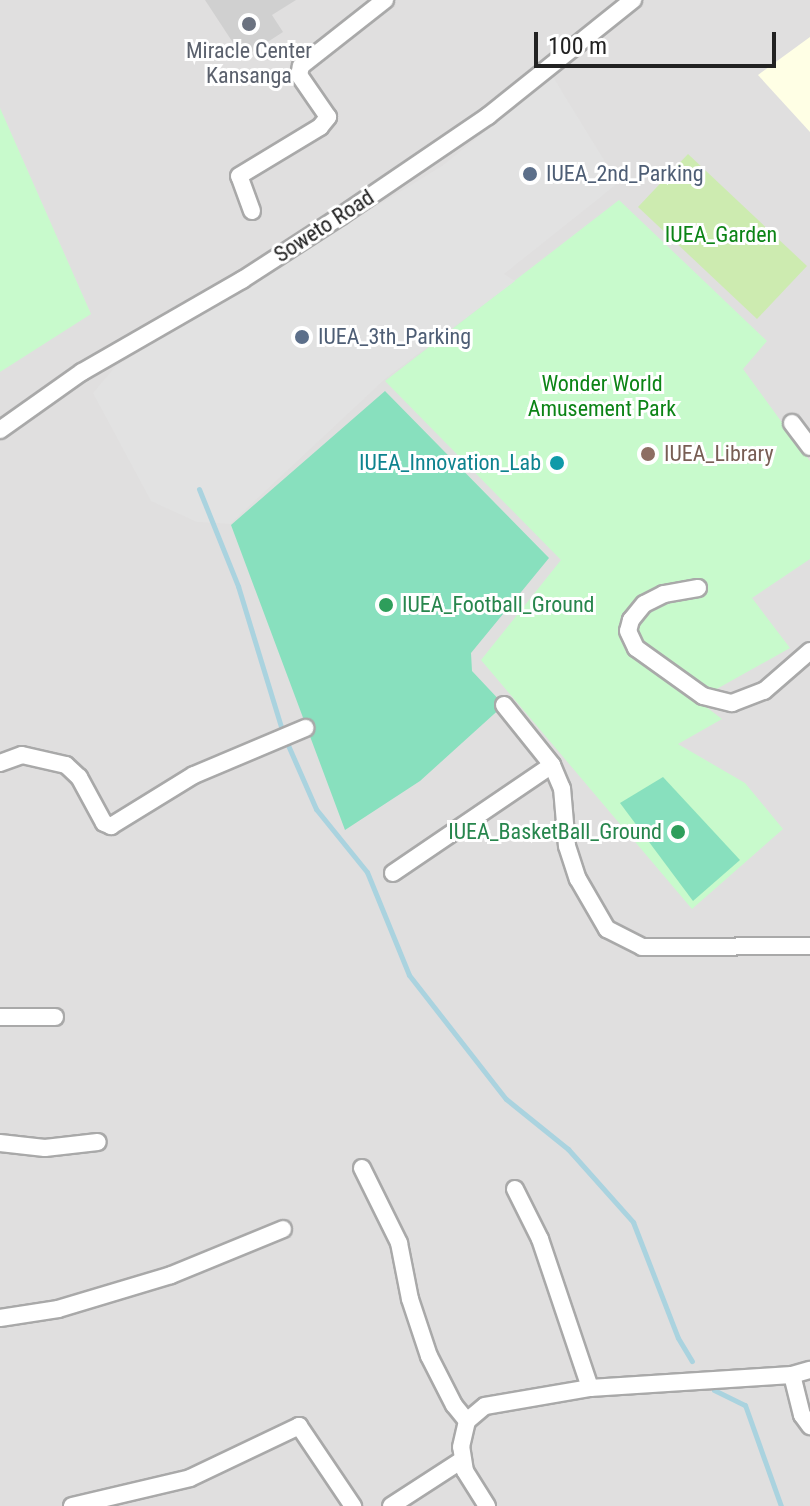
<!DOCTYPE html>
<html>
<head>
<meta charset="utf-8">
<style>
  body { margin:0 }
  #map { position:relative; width:810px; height:1506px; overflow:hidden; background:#f2efe9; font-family:"Roboto Condensed",sans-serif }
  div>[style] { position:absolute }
  .residential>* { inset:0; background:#e0dfdf }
  .education>* { inset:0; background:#ffffe5 }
  .religious>* { inset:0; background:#d0d0d0 }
  .grass>* { inset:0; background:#cdebb0 }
  .park>* { inset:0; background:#c8facc }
  .pitch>* { inset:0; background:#88e0be }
  .parking>* { inset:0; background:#e2e2e2 }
  .stream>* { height:5px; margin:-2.5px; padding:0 2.5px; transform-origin:2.5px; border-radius:2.5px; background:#aad3df }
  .roads { filter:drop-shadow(2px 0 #a9a9a9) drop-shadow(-2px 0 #a9a9a9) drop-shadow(0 2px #a9a9a9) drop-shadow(0 -2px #a9a9a9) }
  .minor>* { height:16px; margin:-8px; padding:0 8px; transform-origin:8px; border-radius:8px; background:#fff }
  .dots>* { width:22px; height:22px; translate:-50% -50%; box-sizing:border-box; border:4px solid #fff; border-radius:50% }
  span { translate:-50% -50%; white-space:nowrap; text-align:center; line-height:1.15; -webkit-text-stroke:6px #fff; paint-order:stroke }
  .worship-label { font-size:22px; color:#5b616d }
  .service-label { font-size:22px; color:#4e5e75 }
  .left { translate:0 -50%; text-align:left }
  .street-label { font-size:22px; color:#222 }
  .park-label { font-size:22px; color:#0c8416 }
  .education-label { font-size:22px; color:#785e54 }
  .culture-label { font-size:22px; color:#0d838f }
  .right { translate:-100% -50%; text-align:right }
  .leisure-label { font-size:22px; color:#27864d }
  .scale { position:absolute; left:534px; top:32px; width:242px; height:36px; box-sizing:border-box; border:4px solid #222; border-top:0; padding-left:10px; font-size:24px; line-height:28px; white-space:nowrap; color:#222; -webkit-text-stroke:6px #fff; paint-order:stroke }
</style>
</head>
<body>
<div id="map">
  <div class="residential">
    <div style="clip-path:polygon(0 0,810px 0,810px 1506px,0 1506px)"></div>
  </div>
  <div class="education">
    <div style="clip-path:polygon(810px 37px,810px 132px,758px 75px)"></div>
  </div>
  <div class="religious">
    <div style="clip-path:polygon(205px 0,296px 0,272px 15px,283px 32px,243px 58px)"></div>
  </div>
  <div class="grass">
    <div style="clip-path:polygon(688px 154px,807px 266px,757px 319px,638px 207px)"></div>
  </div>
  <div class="park">
    <div style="clip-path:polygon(0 108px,91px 314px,0 372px)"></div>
    <div style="clip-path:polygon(619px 200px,767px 341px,743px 369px,810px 461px,810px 559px,752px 598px,790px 648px,697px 700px,722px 719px,678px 744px,745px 783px,783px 829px,692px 909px,481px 660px,561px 560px,385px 381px)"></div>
  </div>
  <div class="pitch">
    <div style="clip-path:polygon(385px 391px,549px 558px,471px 653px,472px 671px,504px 705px,420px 781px,345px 830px,231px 525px)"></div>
    <div style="clip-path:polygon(663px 777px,740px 860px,693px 901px,620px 803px)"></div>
  </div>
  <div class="parking">
    <div style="clip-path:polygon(553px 77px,618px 183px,504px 274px,515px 281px,386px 378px,230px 524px,197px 522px,151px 501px,93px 393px,116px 366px,442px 166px)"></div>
  </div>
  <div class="stream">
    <div style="left:199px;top:489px;width:105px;rotate:68.1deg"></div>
    <div style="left:238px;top:586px;width:157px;rotate:73deg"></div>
    <div style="left:284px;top:736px;width:80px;rotate:66.3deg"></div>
    <div style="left:316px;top:809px;width:81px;rotate:51deg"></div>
    <div style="left:367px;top:872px;width:111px;rotate:67.8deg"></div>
    <div style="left:409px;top:975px;width:157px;rotate:52deg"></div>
    <div style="left:506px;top:1099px;width:80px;rotate:38.9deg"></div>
    <div style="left:568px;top:1149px;width:98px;rotate:48.3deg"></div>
    <div style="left:633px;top:1222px;width:124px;rotate:68.8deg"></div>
    <div style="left:678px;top:1338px;width:27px;rotate:59deg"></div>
    <div style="left:714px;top:1390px;width:34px;rotate:26deg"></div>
    <div style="left:745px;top:1405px;width:107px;rotate:70.4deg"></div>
  </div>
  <div class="roads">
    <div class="minor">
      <div style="left:252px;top:211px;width:37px;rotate:-110deg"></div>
      <div style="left:239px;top:176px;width:95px;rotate:-31.2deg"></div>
      <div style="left:320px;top:127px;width:13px;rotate:-51deg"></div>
      <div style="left:328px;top:117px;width:51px;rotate:-124.6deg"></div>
      <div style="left:299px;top:75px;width:9px;rotate:-77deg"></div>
      <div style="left:301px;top:66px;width:107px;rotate:-38.2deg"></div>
      <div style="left:792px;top:423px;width:30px;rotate:53deg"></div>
      <div style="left:0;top:430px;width:100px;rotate:-35.3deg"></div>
      <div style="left:82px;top:372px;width:185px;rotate:-29.9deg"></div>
      <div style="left:242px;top:280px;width:118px;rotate:-32.9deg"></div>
      <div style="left:341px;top:216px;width:178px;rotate:-34.2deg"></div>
      <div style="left:488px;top:116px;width:186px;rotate:-38.7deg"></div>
      <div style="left:698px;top:588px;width:35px;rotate:170deg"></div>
      <div style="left:664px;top:594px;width:22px;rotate:153deg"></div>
      <div style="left:644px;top:604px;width:21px;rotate:129deg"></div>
      <div style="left:631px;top:620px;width:11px;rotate:105deg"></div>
      <div style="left:628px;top:631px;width:19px;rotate:65deg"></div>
      <div style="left:636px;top:648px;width:82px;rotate:35.6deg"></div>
      <div style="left:703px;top:696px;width:30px;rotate:14deg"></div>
      <div style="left:732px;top:703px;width:34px;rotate:-21deg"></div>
      <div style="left:764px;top:691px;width:61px;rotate:-41deg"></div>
      <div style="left:504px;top:705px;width:77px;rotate:51.3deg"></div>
      <div style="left:552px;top:765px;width:25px;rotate:67deg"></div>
      <div style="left:562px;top:788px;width:58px;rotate:85.1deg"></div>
      <div style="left:567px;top:846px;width:35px;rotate:72deg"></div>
      <div style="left:578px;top:879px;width:58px;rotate:59.9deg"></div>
      <div style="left:607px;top:929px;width:39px;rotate:27deg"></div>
      <div style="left:642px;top:947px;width:168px;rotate:-0.3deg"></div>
      <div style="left:0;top:763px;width:23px;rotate:-20deg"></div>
      <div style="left:22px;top:755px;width:45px;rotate:12.8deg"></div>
      <div style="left:66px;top:765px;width:18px;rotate:43deg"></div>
      <div style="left:79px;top:777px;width:52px;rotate:61.5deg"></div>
      <div style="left:104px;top:823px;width:8px;rotate:23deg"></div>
      <div style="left:111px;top:826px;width:97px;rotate:-31.6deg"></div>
      <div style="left:194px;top:775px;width:121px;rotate:-22.9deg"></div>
      <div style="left:393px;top:873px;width:192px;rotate:-34.2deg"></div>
      <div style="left:0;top:1017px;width:55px"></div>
      <div style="left:0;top:1143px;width:45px;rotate:6.3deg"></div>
      <div style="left:45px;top:1148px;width:53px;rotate:-6.5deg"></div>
      <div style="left:362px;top:1168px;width:84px;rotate:63.7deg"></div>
      <div style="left:399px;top:1243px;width:57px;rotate:78.9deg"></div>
      <div style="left:410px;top:1299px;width:60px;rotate:71.6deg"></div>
      <div style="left:429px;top:1356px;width:55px;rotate:63deg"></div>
      <div style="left:454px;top:1405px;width:21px;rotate:51deg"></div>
      <div style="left:515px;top:1189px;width:56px;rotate:63.4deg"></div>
      <div style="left:540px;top:1239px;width:157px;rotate:71.4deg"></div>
      <div style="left:0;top:1318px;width:59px;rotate:-8.8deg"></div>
      <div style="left:58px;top:1309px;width:118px;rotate:-16.7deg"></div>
      <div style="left:171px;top:1275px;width:121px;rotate:-22.3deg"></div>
      <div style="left:792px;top:1375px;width:41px;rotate:76deg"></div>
      <div style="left:802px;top:1415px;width:14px;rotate:54deg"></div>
      <div style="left:72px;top:1506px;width:121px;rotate:-13.3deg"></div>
      <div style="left:190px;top:1478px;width:121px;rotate:-25.5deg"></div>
      <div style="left:299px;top:1426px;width:97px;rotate:56deg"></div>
      <div style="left:391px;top:1506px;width:85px;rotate:-32.9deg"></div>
      <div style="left:487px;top:1506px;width:41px;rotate:-122.2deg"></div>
      <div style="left:465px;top:1471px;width:24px;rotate:-99deg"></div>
      <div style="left:461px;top:1447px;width:27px;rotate:-77deg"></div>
      <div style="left:467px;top:1421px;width:23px;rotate:-40deg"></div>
      <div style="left:485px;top:1406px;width:107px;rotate:-9.7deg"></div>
      <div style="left:590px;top:1388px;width:202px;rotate:-3.7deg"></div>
      <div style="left:792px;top:1375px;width:19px;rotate:-16deg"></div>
    </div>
  </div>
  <div class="dots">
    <div style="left:249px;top:24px;background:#6b7280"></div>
    <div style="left:530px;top:174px;background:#5c6f8a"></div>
    <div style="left:302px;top:337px;background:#5c6f8a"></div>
    <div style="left:648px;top:454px;background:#8d6e63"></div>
    <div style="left:557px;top:463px;background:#0f9aa8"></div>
    <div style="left:386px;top:605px;background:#2e9e5b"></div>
    <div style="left:678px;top:832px;background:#2e9e5b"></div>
  </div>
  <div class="worship-label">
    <span style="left:249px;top:63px">Miracle Center<br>Kansanga</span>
  </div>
  <div class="service-label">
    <span class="left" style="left:546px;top:174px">IUEA_2nd_Parking</span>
    <span class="left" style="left:318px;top:337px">IUEA_3th_Parking</span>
  </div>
  <div class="street-label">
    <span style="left:324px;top:226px;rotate:-33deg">Soweto Road</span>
  </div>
  <div class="park-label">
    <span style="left:721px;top:235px">IUEA_Garden</span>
    <span style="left:602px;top:396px">Wonder World<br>Amusement Park</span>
  </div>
  <div class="education-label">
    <span class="left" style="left:664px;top:454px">IUEA_Library</span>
  </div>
  <div class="culture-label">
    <span class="right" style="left:541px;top:463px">IUEA_Innovation_Lab</span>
  </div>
  <div class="leisure-label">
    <span class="left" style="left:402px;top:605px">IUEA_Football_Ground</span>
    <span class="right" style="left:662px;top:832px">IUEA_BasketBall_Ground</span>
  </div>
  <div class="scale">100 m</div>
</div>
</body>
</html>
